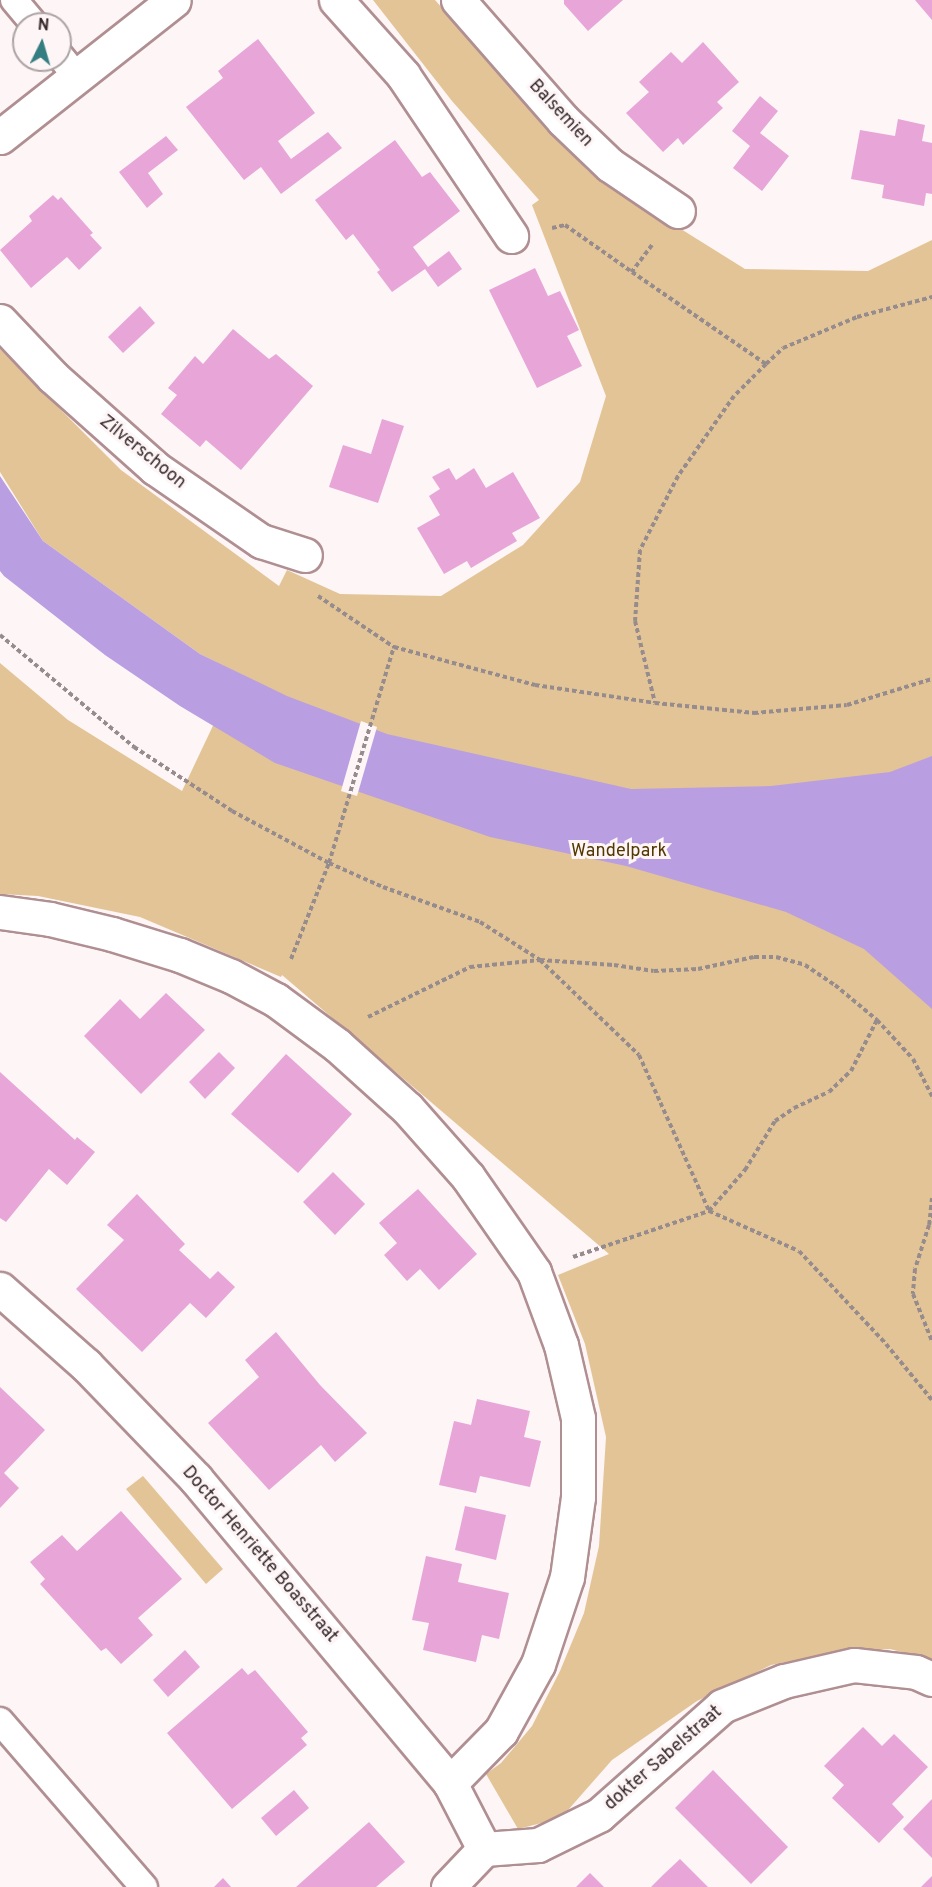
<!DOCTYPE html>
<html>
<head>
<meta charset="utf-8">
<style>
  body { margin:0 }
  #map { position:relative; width:932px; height:1887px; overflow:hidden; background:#fdf5f6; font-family:Overpass,sans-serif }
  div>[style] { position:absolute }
  .green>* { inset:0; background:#e3c496 }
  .water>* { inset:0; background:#b99fe1 }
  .pier>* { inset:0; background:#fdf5f6 }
  .building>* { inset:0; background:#e7a6d7 }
  .path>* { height:4px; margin-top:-2px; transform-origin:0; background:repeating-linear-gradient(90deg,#978c8d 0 4.5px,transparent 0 7.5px) }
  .roads { filter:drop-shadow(2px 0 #b08f93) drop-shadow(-2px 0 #b08f93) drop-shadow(0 2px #b08f93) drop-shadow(0 -2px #b08f93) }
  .lane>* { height:26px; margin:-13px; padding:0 13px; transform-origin:13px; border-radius:13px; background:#fff }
  .street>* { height:33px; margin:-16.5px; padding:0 16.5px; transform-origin:16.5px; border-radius:16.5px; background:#fff }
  span { translate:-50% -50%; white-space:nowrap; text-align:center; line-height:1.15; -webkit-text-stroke:6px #fdf5f6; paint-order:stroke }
  .street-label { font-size:18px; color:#36282a }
  .park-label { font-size:18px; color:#533700 }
  .north { position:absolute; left:12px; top:12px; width:60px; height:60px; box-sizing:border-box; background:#fdf5f6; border:2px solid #ada3a4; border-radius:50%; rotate:5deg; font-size:16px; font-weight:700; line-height:24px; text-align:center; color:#36282a }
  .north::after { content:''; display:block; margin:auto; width:21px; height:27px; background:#347d81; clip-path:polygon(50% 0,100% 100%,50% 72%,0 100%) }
</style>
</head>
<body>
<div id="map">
  <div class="green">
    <div style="clip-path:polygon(373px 0,435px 0,588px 171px,745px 269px,868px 271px,932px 240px,932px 1660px,890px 1649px,831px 1653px,771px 1665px,697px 1701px,612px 1760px,561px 1818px,518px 1829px,486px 1774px,501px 1763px,532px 1726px,560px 1671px,584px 1613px,599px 1546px,606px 1437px,585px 1344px,558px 1275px,609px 1254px,282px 975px,281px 977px,140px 917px,38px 896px,0 894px,0 663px,68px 720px,182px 791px,238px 673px,200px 654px,43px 541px,0 472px,0 349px,121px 470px,279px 586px,287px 570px,340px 594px,441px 596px,523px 545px,580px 482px,606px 396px,532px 205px,539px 200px,452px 101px)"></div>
    <div style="clip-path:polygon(143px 1476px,223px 1569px,206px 1584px,126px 1489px)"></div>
  </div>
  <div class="water">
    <div style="clip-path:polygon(0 476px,43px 541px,200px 654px,287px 696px,387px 734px,631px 789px,771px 786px,890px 772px,932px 756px,932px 1009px,864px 949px,786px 912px,626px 866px,490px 837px,275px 763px,180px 706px,105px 655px,4px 576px,0 571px)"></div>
  </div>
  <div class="pier">
    <div style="clip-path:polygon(361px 721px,377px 727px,357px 796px,341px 791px)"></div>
  </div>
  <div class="building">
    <div style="clip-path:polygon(564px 0,623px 0,588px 31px,564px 4px)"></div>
    <div style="clip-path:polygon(915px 0,932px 0,932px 20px)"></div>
    <div style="clip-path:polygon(258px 39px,315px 113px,278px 141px,291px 159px,328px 132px,342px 148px,281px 194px,261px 167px,244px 180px,186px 107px,223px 78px,218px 71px)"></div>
    <div style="clip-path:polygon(703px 42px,739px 82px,717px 102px,723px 108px,683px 145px,678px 138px,663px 152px,626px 113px,649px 92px,639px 82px,671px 52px,682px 63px)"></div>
    <div style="clip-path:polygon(760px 96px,778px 111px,760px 133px,789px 156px,762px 191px,733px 168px,750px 146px,732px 131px)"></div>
    <div style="clip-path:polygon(898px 119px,925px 125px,922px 141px,932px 143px,932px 194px,926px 193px,924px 206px,882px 198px,884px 185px,851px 179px,860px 130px,895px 136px)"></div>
    <div style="clip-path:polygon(166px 136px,178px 150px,148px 173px,163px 194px,147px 208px,119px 172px)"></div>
    <div style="clip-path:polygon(395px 140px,422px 177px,430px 172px,460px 211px,413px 247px,428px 267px,449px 251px,462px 269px,438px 287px,425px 269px,392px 292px,377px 272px,380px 270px,353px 234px,346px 240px,315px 200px)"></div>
    <div style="clip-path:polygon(53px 195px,58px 200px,61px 197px,93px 233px,90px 235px,102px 248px,79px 270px,67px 257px,31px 288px,0 250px,32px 221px,29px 216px)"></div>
    <div style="clip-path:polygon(535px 268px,548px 296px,560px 291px,579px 330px,567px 336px,582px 366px,537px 388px,489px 290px)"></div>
    <div style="clip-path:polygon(140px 306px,155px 323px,123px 353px,108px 337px)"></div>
    <div style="clip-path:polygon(233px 329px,269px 359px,276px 354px,313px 386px,241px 470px,206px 440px,200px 447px,161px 414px,177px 395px,168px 388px,195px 356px,203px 364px)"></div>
    <div style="clip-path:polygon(382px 419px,404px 426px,378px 503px,329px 487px,343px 445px,371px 454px)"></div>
    <div style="clip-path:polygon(449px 468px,456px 480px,474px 468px,486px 488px,513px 472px,540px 518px,512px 533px,517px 541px,471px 568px,467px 561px,444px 574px,417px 528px,440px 515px,429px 496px,440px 489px,432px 477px)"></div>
    <div style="clip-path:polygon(166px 993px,205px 1030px,141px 1094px,84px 1036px,120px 999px,140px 1019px)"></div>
    <div style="clip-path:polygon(219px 1052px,235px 1068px,205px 1099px,189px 1082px)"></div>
    <div style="clip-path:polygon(286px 1054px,352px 1114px,298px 1173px,231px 1114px)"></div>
    <div style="clip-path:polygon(0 1072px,75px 1140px,77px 1137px,95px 1152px,67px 1185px,49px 1169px,6px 1222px,0 1218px)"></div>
    <div style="clip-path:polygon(333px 1172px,365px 1204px,335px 1235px,303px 1202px)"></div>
    <div style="clip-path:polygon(418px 1189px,477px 1254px,439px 1290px,420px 1269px,407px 1281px,384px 1255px,397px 1243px,379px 1223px)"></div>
    <div style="clip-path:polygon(137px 1194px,185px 1244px,179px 1250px,210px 1279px,218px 1271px,235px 1287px,206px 1318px,190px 1303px,142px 1352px,76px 1289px,124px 1240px,107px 1225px)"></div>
    <div style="clip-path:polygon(276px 1332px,320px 1385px,367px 1433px,335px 1462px,321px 1445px,269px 1490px,208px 1423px,259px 1377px,245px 1360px)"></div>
    <div style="clip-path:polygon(0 1387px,45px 1430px,4px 1473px,19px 1488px,0 1508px)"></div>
    <div style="clip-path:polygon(477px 1399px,530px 1411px,524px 1437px,541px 1441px,530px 1487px,480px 1476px,476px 1493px,439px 1485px,454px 1421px,471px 1425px)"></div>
    <div style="clip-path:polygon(465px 1506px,506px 1515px,496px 1560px,455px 1550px)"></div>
    <div style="clip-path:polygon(121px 1511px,182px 1579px,138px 1618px,153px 1635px,121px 1664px,106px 1648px,101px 1651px,40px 1584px,45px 1579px,30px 1562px,62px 1535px,77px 1551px)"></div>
    <div style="clip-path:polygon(426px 1556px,462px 1564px,458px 1582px,509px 1593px,499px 1639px,482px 1635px,476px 1662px,423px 1650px,429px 1623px,412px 1620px)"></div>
    <div style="clip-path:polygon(185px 1650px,200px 1667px,168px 1697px,153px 1680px)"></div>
    <div style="clip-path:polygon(242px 1668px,248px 1675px,255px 1670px,308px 1732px,301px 1738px,307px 1745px,232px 1809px,167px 1733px)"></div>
    <div style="clip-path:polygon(863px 1727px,882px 1746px,894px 1734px,928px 1767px,892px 1804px,904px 1817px,879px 1843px,832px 1798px,844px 1785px,824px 1766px)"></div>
    <div style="clip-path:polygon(713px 1770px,788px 1847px,751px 1884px,675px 1808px)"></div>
    <div style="clip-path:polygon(294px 1790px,309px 1808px,276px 1836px,261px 1818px)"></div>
    <div style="clip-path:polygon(932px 1799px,932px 1858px,903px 1829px)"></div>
    <div style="clip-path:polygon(369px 1822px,405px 1862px,376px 1887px,296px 1887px)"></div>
    <div style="clip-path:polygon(680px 1859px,708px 1887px,651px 1887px,663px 1875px)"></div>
    <div style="clip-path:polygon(590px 1873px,604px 1887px,576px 1887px)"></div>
    <div style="clip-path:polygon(932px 1876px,932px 1887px,921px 1887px)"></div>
    <div style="clip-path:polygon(223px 1878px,231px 1887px,214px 1887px)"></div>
  </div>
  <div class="path">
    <div style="left:552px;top:228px;width:13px;rotate:-13deg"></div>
    <div style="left:565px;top:225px;width:82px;rotate:35deg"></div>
    <div style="left:652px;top:245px;width:34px;rotate:127deg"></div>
    <div style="left:632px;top:272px;width:163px;rotate:34.5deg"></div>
    <div style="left:766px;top:364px;width:45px;rotate:135deg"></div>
    <div style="left:734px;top:396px;width:98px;rotate:125deg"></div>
    <div style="left:678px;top:476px;width:83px;rotate:117.2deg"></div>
    <div style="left:640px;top:550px;width:71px;rotate:94deg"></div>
    <div style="left:635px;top:621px;width:84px;rotate:76.3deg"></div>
    <div style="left:766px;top:364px;width:23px;rotate:-43deg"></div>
    <div style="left:783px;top:348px;width:80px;rotate:-22.7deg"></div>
    <div style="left:857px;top:317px;width:78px;rotate:-14.9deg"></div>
    <div style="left:318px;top:596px;width:92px;rotate:33.9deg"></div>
    <div style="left:394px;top:647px;width:146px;rotate:15.1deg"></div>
    <div style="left:535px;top:685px;width:121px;rotate:8.5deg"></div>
    <div style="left:655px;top:703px;width:100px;rotate:5.8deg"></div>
    <div style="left:754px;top:713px;width:93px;rotate:-4.9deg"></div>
    <div style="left:847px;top:705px;width:89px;rotate:-17deg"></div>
    <div style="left:0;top:635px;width:175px;rotate:39.9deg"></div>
    <div style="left:134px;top:747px;width:117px;rotate:33.1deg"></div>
    <div style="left:232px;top:811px;width:110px;rotate:28.2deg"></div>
    <div style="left:329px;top:863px;width:59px;rotate:24deg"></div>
    <div style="left:383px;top:887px;width:103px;rotate:19.8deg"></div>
    <div style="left:480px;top:922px;width:71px;rotate:32.3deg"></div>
    <div style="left:540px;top:960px;width:137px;rotate:43.8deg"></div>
    <div style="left:639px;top:1055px;width:171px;rotate:65.8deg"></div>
    <div style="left:709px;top:1211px;width:98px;rotate:24deg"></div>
    <div style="left:799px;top:1251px;width:127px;rotate:46.9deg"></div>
    <div style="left:886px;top:1344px;width:72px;rotate:50.6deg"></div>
    <div style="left:291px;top:959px;width:103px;rotate:-68.4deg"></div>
    <div style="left:329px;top:863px;width:226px;rotate:-73.3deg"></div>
    <div style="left:368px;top:1017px;width:114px;rotate:-26.1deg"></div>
    <div style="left:470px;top:967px;width:70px;rotate:-5.7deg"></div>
    <div style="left:540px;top:960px;width:74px;rotate:3.9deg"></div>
    <div style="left:614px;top:965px;width:40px;rotate:8.5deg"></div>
    <div style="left:654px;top:971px;width:44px;rotate:-2.6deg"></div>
    <div style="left:698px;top:969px;width:57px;rotate:-12.1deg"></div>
    <div style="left:754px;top:957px;width:22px"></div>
    <div style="left:776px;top:957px;width:30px;rotate:15deg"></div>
    <div style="left:805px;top:965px;width:36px;rotate:34deg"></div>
    <div style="left:835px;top:985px;width:55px;rotate:39.8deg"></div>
    <div style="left:877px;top:1020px;width:53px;rotate:47.3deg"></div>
    <div style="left:913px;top:1059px;width:42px;rotate:62.8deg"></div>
    <div style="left:932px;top:1198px;width:27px;rotate:96deg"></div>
    <div style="left:929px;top:1225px;width:46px;rotate:107.7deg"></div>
    <div style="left:915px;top:1269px;width:25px;rotate:95deg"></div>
    <div style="left:913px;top:1294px;width:51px;rotate:68deg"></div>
    <div style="left:573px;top:1257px;width:144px;rotate:-18.7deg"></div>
    <div style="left:709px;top:1211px;width:55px;rotate:-48.7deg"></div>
    <div style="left:745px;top:1170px;width:57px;rotate:-58.5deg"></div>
    <div style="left:775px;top:1121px;width:23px;rotate:-34deg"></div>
    <div style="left:794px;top:1108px;width:38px;rotate:-25deg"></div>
    <div style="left:829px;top:1092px;width:30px;rotate:-44deg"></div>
    <div style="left:851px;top:1071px;width:57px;rotate:-63deg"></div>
  </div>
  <div class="roads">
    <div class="lane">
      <div style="left:14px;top:0;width:31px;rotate:50deg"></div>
      <div style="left:60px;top:56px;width:28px;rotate:51deg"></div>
      <div style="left:0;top:1721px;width:220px;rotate:49.1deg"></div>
    </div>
    <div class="street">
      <div style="left:336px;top:0;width:101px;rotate:48.2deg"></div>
      <div style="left:403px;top:75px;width:194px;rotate:56.1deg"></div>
      <div style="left:458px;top:0;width:159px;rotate:48.8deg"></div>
      <div style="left:563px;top:120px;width:65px;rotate:43.8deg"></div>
      <div style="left:610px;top:165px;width:82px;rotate:34.1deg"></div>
      <div style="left:0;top:137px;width:221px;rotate:-38.2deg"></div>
      <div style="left:0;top:321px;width:77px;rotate:46.6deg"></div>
      <div style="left:53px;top:377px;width:137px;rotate:41.7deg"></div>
      <div style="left:155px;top:468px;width:129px;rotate:34.6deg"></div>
      <div style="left:261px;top:541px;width:46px;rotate:17.7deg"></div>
      <div style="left:0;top:912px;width:50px;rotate:8deg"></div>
      <div style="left:50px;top:919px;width:64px;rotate:13.6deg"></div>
      <div style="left:112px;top:934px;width:71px;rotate:17.2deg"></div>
      <div style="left:180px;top:955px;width:55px;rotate:22.4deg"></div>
      <div style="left:231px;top:976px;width:51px;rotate:28.1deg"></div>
      <div style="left:276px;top:1000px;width:76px;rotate:36.4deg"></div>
      <div style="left:337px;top:1045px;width:94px;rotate:42deg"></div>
      <div style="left:407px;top:1108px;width:92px;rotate:48.5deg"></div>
      <div style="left:468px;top:1177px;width:116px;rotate:55.2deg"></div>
      <div style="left:534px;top:1272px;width:78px;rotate:69.7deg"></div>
      <div style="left:561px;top:1345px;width:75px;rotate:76.9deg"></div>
      <div style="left:578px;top:1418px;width:79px;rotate:90deg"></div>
      <div style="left:578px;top:1497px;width:81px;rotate:97.8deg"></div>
      <div style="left:567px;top:1577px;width:92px;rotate:108.4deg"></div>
      <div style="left:538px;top:1664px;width:77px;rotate:118.9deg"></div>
      <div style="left:501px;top:1731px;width:73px;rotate:134.4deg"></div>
      <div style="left:0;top:1289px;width:115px;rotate:41.5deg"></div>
      <div style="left:86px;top:1365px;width:158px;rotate:46deg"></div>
      <div style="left:196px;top:1479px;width:396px;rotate:50.1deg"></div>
      <div style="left:450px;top:1783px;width:74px;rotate:62.7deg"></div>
      <div style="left:448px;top:1887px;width:52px;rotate:-46.5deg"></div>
      <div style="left:484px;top:1849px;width:54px;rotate:-4.2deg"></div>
      <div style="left:538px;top:1845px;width:68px;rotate:-26.2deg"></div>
      <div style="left:599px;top:1815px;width:164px;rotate:-41.5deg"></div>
      <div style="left:722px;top:1706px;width:67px;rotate:-22deg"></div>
      <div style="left:784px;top:1681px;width:72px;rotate:-12.9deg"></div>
      <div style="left:854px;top:1665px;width:62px;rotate:6.4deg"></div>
      <div style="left:916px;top:1672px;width:17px;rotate:24deg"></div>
    </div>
  </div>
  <div class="street-label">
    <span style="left:560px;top:114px;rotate:47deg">Balsemien</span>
    <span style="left:142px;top:453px;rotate:39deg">Zilverschoon</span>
    <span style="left:259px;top:1555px;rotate:49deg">Doctor Henriette Boasstraat</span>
    <span style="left:664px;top:1759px;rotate:-41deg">dokter Sabelstraat</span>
  </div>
  <div class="park-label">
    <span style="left:619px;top:852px">Wandelpark</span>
  </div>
  <div class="north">N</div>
</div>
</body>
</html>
